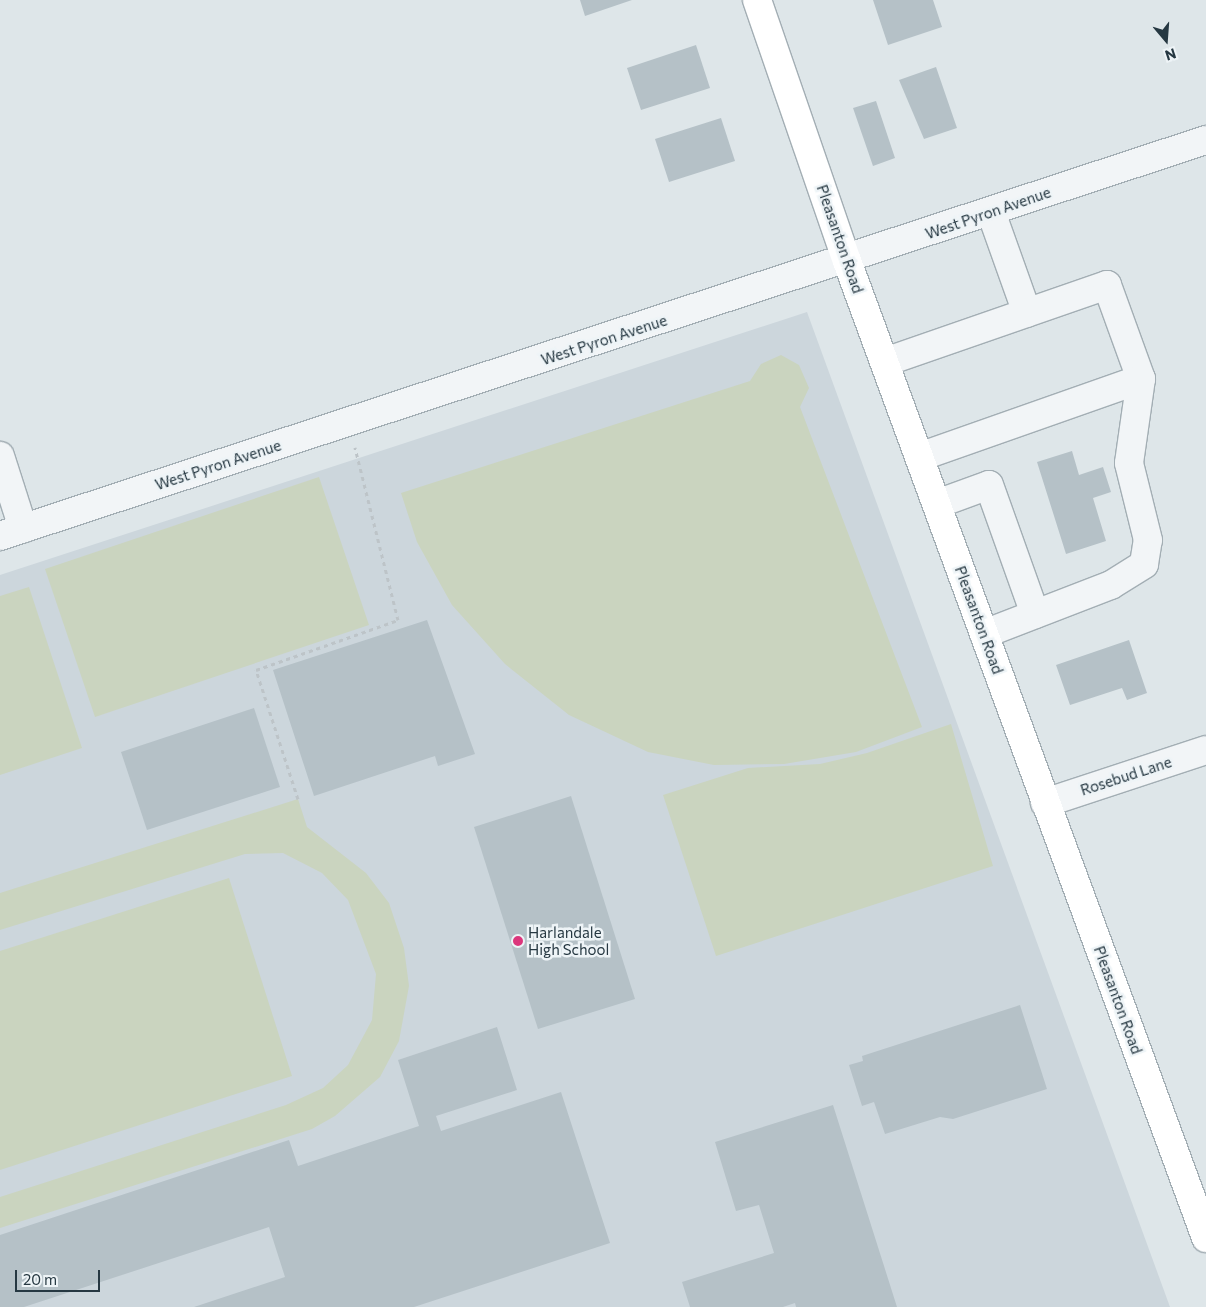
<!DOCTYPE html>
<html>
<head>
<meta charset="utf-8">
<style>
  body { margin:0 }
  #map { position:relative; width:1206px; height:1307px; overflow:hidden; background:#dee6e9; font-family:Commissioner,sans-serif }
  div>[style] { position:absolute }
  .built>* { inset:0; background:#ccd6dc }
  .green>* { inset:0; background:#cad4bf }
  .building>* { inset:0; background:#b5c1c7 }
  .path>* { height:3px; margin-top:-1.5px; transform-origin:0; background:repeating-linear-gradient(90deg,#bdc4c8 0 4px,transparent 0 8px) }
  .roads { filter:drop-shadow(1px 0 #a3aeb4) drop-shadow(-1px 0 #a3aeb4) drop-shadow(0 1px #a3aeb4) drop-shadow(0 -1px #a3aeb4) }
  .minor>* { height:28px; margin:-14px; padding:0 14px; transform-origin:14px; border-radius:14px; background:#f2f5f7 }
  .major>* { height:28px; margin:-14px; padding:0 14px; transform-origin:14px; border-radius:14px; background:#fff }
  .dots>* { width:14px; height:14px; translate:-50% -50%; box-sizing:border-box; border:2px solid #eef4f7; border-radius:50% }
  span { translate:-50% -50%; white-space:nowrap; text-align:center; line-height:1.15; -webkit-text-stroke:5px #eef4f7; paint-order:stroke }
  .street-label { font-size:15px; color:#263842 }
  .poi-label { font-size:15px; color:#263842 }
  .left { translate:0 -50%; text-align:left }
  .north { position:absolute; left:1141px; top:15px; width:50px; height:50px; -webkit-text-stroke:4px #eef4f7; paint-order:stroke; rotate:162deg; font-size:14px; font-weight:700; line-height:20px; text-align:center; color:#263842 }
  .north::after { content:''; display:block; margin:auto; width:18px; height:22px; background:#263842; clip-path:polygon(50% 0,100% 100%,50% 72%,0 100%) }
  .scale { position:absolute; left:15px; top:1270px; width:85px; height:22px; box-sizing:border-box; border:2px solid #263842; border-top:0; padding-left:6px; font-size:15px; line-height:18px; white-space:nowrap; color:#263842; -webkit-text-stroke:4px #eef4f7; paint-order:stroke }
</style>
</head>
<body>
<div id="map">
  <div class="built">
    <div style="clip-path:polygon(807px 312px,1170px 1307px,0 1307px,0 575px)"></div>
  </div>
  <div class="green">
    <div style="clip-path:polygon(781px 355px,799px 365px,809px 388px,800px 407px,922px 727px,856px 752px,784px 764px,714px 765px,648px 752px,569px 715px,505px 664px,452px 605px,417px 542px,401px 493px,750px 381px,761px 364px)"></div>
    <div style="clip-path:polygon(319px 477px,369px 625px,95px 717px,45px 569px)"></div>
    <div style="clip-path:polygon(29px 587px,82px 748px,0 775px,0 596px)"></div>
    <div style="clip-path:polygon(951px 724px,993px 866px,716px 956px,663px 795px,748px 768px,820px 764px,867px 753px)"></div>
    <div style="clip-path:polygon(298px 799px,307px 827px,366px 873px,389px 903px,404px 948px,409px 986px,399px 1041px,380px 1077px,335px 1116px,312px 1129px,0 1228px,0 1197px,286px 1105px,323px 1088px,348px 1065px,372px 1020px,376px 974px,348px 900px,322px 873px,283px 853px,245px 854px,0 930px,0 893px)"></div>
    <div style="clip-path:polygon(229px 878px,292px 1076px,0 1170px,0 951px)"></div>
  </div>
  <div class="building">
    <div style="clip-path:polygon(580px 0,632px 0,585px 16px)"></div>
    <div style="clip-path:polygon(873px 0,933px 0,942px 27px,888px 45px)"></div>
    <div style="clip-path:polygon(696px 45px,710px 88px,641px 110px,627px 68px)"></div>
    <div style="clip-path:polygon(936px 67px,957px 128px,924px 139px,899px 80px)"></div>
    <div style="clip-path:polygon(876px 101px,895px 158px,873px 166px,853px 108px)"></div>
    <div style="clip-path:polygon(721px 118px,735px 161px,669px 182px,655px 139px)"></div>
    <div style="clip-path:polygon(1072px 451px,1079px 475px,1103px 467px,1111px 492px,1093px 498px,1106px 541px,1066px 554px,1037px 462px)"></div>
    <div style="clip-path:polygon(427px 620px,475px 754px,438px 766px,435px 756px,314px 796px,273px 670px)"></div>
    <div style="clip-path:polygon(1129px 640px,1147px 693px,1127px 700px,1122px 688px,1070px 705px,1056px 665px)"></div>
    <div style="clip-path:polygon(254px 708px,280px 787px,147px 830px,121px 752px)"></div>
    <div style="clip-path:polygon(571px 796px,635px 999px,538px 1029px,474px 827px)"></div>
    <div style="clip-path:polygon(1020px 1005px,1047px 1089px,953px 1119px,940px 1117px,885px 1134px,874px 1102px,862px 1106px,849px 1065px,863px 1061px,862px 1056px)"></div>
    <div style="clip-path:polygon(497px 1027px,517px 1090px,436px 1116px,441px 1131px,561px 1092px,610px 1243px,414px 1307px,194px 1307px,285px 1277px,269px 1227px,24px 1307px,0 1307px,0 1235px,289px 1140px,298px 1166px,419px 1126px,398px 1060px)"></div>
    <div style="clip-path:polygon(833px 1105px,897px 1307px,796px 1307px,795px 1303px,783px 1307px,690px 1307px,682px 1282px,774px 1253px,759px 1205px,736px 1211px,715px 1142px)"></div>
  </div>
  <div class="path">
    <div style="left:298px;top:799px;width:136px;rotate:-108deg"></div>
    <div style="left:256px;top:670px;width:151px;rotate:-19.4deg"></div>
    <div style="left:398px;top:620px;width:178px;rotate:-104deg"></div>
  </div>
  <div class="roads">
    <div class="minor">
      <div style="left:991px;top:212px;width:107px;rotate:70.4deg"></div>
      <div style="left:885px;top:362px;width:235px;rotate:-19.1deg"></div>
      <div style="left:1107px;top:285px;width:100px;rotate:70.1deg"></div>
      <div style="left:1141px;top:379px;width:235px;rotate:160.6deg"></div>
      <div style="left:0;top:456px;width:76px;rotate:72.3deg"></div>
      <div style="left:937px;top:504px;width:55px;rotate:-20.1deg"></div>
      <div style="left:989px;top:485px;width:137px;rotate:70.4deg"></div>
      <div style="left:0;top:536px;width:1269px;rotate:-18.18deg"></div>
      <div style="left:984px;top:634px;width:136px;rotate:-21.1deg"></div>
      <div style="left:1111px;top:585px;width:39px;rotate:-32deg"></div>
      <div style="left:1144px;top:564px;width:24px;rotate:-81deg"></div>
      <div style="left:1148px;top:540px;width:79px;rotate:-103.9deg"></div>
      <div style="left:1129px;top:463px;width:85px;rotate:-81.9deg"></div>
      <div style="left:1045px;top:803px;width:169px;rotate:-18.2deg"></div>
    </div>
    <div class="major">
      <div style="left:757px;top:0;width:276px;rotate:71deg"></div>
      <div style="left:847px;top:261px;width:1041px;rotate:69.82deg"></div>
    </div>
  </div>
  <div class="dots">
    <div style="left:518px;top:941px;background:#dc367c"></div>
  </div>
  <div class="street-label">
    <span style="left:988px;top:213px;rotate:-19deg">West Pyron Avenue</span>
    <span style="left:840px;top:239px;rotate:71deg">Pleasanton Road</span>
    <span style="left:604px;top:340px;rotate:-18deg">West Pyron Avenue</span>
    <span style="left:218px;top:465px;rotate:-18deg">West Pyron Avenue</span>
    <span style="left:979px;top:620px;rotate:70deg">Pleasanton Road</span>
    <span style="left:1126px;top:776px;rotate:-18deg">Rosebud Lane</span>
    <span style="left:1118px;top:1000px;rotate:70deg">Pleasanton Road</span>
  </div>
  <div class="poi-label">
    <span class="left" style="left:528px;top:941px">Harlandale<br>High School</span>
  </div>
  <div class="north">N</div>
  <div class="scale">20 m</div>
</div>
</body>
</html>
